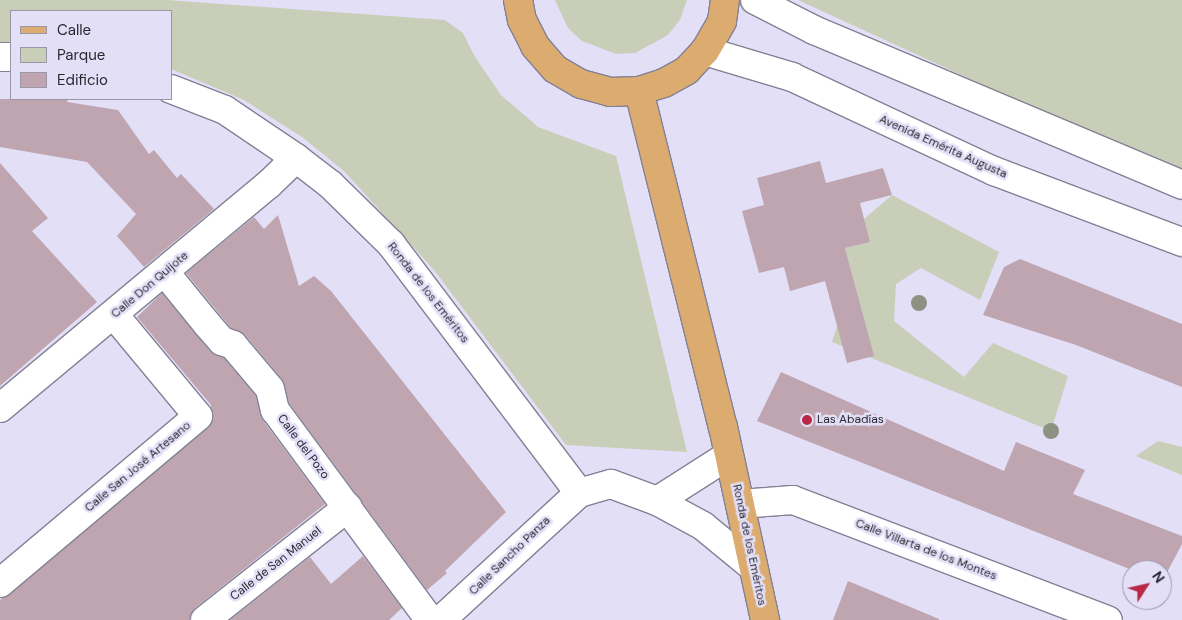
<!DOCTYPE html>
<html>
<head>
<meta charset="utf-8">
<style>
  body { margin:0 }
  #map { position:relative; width:1182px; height:620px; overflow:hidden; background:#e3dff7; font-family:"DM Sans",sans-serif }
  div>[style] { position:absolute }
  .green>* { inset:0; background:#c9ceb9 }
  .building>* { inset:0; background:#bea5b0 }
  .roads { filter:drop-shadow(1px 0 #838095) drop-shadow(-1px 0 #838095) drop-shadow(0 1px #838095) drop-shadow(0 -1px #838095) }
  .street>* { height:28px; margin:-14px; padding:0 14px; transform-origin:14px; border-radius:14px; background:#fff }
  .primary>* { height:28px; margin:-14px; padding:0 14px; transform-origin:14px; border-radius:14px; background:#dcab70 }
  .trees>* { width:16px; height:16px; margin:-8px; border-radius:50%; background:#8d9181 }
  .dots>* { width:14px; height:14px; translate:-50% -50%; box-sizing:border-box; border:2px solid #e3dff7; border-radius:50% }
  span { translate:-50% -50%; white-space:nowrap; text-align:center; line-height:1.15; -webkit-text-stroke:5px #e3dff7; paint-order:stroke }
  .street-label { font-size:12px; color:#292831 }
  .poi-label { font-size:12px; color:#292831 }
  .left { translate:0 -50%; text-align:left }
  .legend { position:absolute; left:10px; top:10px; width:162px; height:90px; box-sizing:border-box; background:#e3dff7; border:1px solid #9996a8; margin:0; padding:6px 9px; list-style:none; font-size:15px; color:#292831 }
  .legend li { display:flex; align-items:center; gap:10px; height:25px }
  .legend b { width:25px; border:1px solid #9996a8 }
  .north { position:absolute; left:1122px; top:560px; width:50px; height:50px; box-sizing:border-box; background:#e3dff7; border:1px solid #9996a8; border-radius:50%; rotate:55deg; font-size:14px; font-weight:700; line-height:20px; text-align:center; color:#292831 }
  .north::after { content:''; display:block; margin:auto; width:18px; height:22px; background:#b92845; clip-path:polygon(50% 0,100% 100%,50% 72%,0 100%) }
</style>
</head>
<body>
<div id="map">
  <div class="green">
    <div style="clip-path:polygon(0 0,167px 0,445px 20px,463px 33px,475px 57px,501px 95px,538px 127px,616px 156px,687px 452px,566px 445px,434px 270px,344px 171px,302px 137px,244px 100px,171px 69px,171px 11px,11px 11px,11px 44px,0 44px)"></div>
    <div style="clip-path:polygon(555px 0,687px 0,680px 20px,668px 35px,635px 53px,616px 54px,582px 41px,568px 28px)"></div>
    <div style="clip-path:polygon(798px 0,1182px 0,1182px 169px,996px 91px)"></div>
    <div style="clip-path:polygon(892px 195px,999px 252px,980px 300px,921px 268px,896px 284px,894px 321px,964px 377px,993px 343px,1068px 376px,1051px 431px,832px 342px,842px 310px,860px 305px,845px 248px,869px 242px,864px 219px)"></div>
    <div style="clip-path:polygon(1158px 441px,1182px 447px,1182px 475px,1136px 456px)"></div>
  </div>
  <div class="building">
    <div style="clip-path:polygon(0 99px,68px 99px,67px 102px,118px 110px,149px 154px,154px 150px,177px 178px,181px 174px,214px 209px,144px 267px,117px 236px,136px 214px,87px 162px,0 147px)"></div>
    <div style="clip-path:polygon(820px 161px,826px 183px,883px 168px,892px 195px,860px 203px,870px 242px,845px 248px,874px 356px,847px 363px,825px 281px,790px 291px,784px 267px,759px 273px,742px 211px,764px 205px,757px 178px)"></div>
    <div style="clip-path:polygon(0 163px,48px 218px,32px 231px,97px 302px,0 386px)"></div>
    <div style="clip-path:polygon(278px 215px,299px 286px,314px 276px,331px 291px,506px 512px,445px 571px,447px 573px,427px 590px,289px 403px,282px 379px,245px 335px,231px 328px,186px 273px,254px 217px,264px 229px)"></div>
    <div style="clip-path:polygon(1020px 259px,1182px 324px,1182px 387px,1076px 345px,983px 315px,1004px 267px)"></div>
    <div style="clip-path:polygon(162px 293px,210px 351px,224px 358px,256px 396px,262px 419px,325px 504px,195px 608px,190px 620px,0 620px,0 600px,212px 422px,211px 405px,137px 317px)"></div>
    <div style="clip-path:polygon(781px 372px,1004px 471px,1016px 442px,1085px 470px,1073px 494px,1182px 536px,1182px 544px,1162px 582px,1162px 570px,1132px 570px,757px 421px)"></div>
    <div style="clip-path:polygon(363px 556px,402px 608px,389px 620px,230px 620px,310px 557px,331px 584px)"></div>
    <div style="clip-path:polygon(848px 581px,939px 619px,939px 620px,833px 620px)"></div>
  </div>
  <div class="roads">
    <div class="street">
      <div style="left:755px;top:0;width:66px;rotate:27deg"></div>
      <div style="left:814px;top:30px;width:399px;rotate:22.8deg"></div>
      <div style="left:705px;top:51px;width:91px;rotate:16.6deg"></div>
      <div style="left:792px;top:77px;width:223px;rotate:25deg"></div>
      <div style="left:994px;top:171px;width:201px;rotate:20.7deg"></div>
      <div style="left:0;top:57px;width:11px"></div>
      <div style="left:171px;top:89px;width:58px;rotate:21.3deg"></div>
      <div style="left:225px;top:110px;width:86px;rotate:34.1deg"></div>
      <div style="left:296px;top:158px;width:44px;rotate:37.6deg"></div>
      <div style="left:331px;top:185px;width:84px;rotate:44.5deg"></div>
      <div style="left:391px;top:244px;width:312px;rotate:52.9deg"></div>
      <div style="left:172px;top:281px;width:55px;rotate:50.9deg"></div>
      <div style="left:207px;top:324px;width:23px;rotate:49deg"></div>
      <div style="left:222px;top:341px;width:12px;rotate:20deg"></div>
      <div style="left:233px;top:345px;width:57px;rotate:49.9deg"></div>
      <div style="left:270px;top:389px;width:22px;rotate:77deg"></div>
      <div style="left:275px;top:410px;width:261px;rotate:53.6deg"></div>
      <div style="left:0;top:408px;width:350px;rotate:-39.8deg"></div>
      <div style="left:269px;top:184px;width:37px;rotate:-44deg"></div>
      <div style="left:657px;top:501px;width:85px;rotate:-32.6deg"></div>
      <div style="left:740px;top:504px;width:53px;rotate:-4.3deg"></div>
      <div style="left:793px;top:500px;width:337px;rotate:20.9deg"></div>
      <div style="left:0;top:583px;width:259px;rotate:-40.1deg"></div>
      <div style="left:198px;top:416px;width:131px;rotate:-129.7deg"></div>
      <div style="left:205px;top:620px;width:182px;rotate:-38.3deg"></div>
      <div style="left:441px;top:620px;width:188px;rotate:-42.6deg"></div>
      <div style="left:579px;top:493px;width:33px;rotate:-16deg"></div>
      <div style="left:611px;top:484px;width:49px;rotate:20.3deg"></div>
      <div style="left:657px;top:501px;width:52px;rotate:28.5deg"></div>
      <div style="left:703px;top:526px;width:65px;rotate:39.4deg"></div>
    </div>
    <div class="primary">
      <div style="left:518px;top:0;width:20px;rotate:79deg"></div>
      <div style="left:522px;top:20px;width:29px;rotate:63deg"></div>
      <div style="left:535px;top:46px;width:30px;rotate:49deg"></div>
      <div style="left:555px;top:69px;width:30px;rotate:30deg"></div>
      <div style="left:581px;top:84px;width:30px;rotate:15deg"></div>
      <div style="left:610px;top:92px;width:29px;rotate:-2deg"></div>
      <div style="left:639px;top:91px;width:26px;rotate:-18deg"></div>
      <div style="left:664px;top:83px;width:26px;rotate:-29deg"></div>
      <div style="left:687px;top:70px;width:26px;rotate:-47deg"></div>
      <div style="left:705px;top:51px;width:34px;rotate:-60deg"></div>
      <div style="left:722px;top:21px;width:21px;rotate:-82deg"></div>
      <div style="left:639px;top:91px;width:346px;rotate:76deg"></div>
      <div style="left:723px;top:427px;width:198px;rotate:77.7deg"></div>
    </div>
  </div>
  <div class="trees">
    <div style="left:919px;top:303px"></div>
    <div style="left:1051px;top:431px"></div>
  </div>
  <div class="dots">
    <div style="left:807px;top:420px;background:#b92845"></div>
  </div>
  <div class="street-label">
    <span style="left:943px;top:147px;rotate:24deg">Avenida Emérita Augusta</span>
    <span style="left:150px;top:285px;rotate:-40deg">Calle Don Quijote</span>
    <span style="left:428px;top:293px;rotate:52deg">Ronda de los Eméritos</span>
    <span style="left:303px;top:447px;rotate:53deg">Calle del Pozo</span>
    <span style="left:138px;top:467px;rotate:-40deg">Calle San José Artesano</span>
    <span style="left:749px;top:545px;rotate:78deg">Ronda de los Eméritos</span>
    <span style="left:926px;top:550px;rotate:21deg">Calle Villarta de los Montes</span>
    <span style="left:510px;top:556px;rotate:-44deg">Calle Sancho Panza</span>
    <span style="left:276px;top:564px;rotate:-38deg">Calle de San Manuel</span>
  </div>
  <div class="poi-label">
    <span class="left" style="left:817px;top:420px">Las Abadías</span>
  </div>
  <ul class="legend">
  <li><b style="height:6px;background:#dcab70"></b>Calle</li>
  <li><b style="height:14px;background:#c9ceb9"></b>Parque</li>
  <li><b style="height:14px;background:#bea5b0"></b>Edificio</li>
  </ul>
  <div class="north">N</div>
</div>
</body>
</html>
